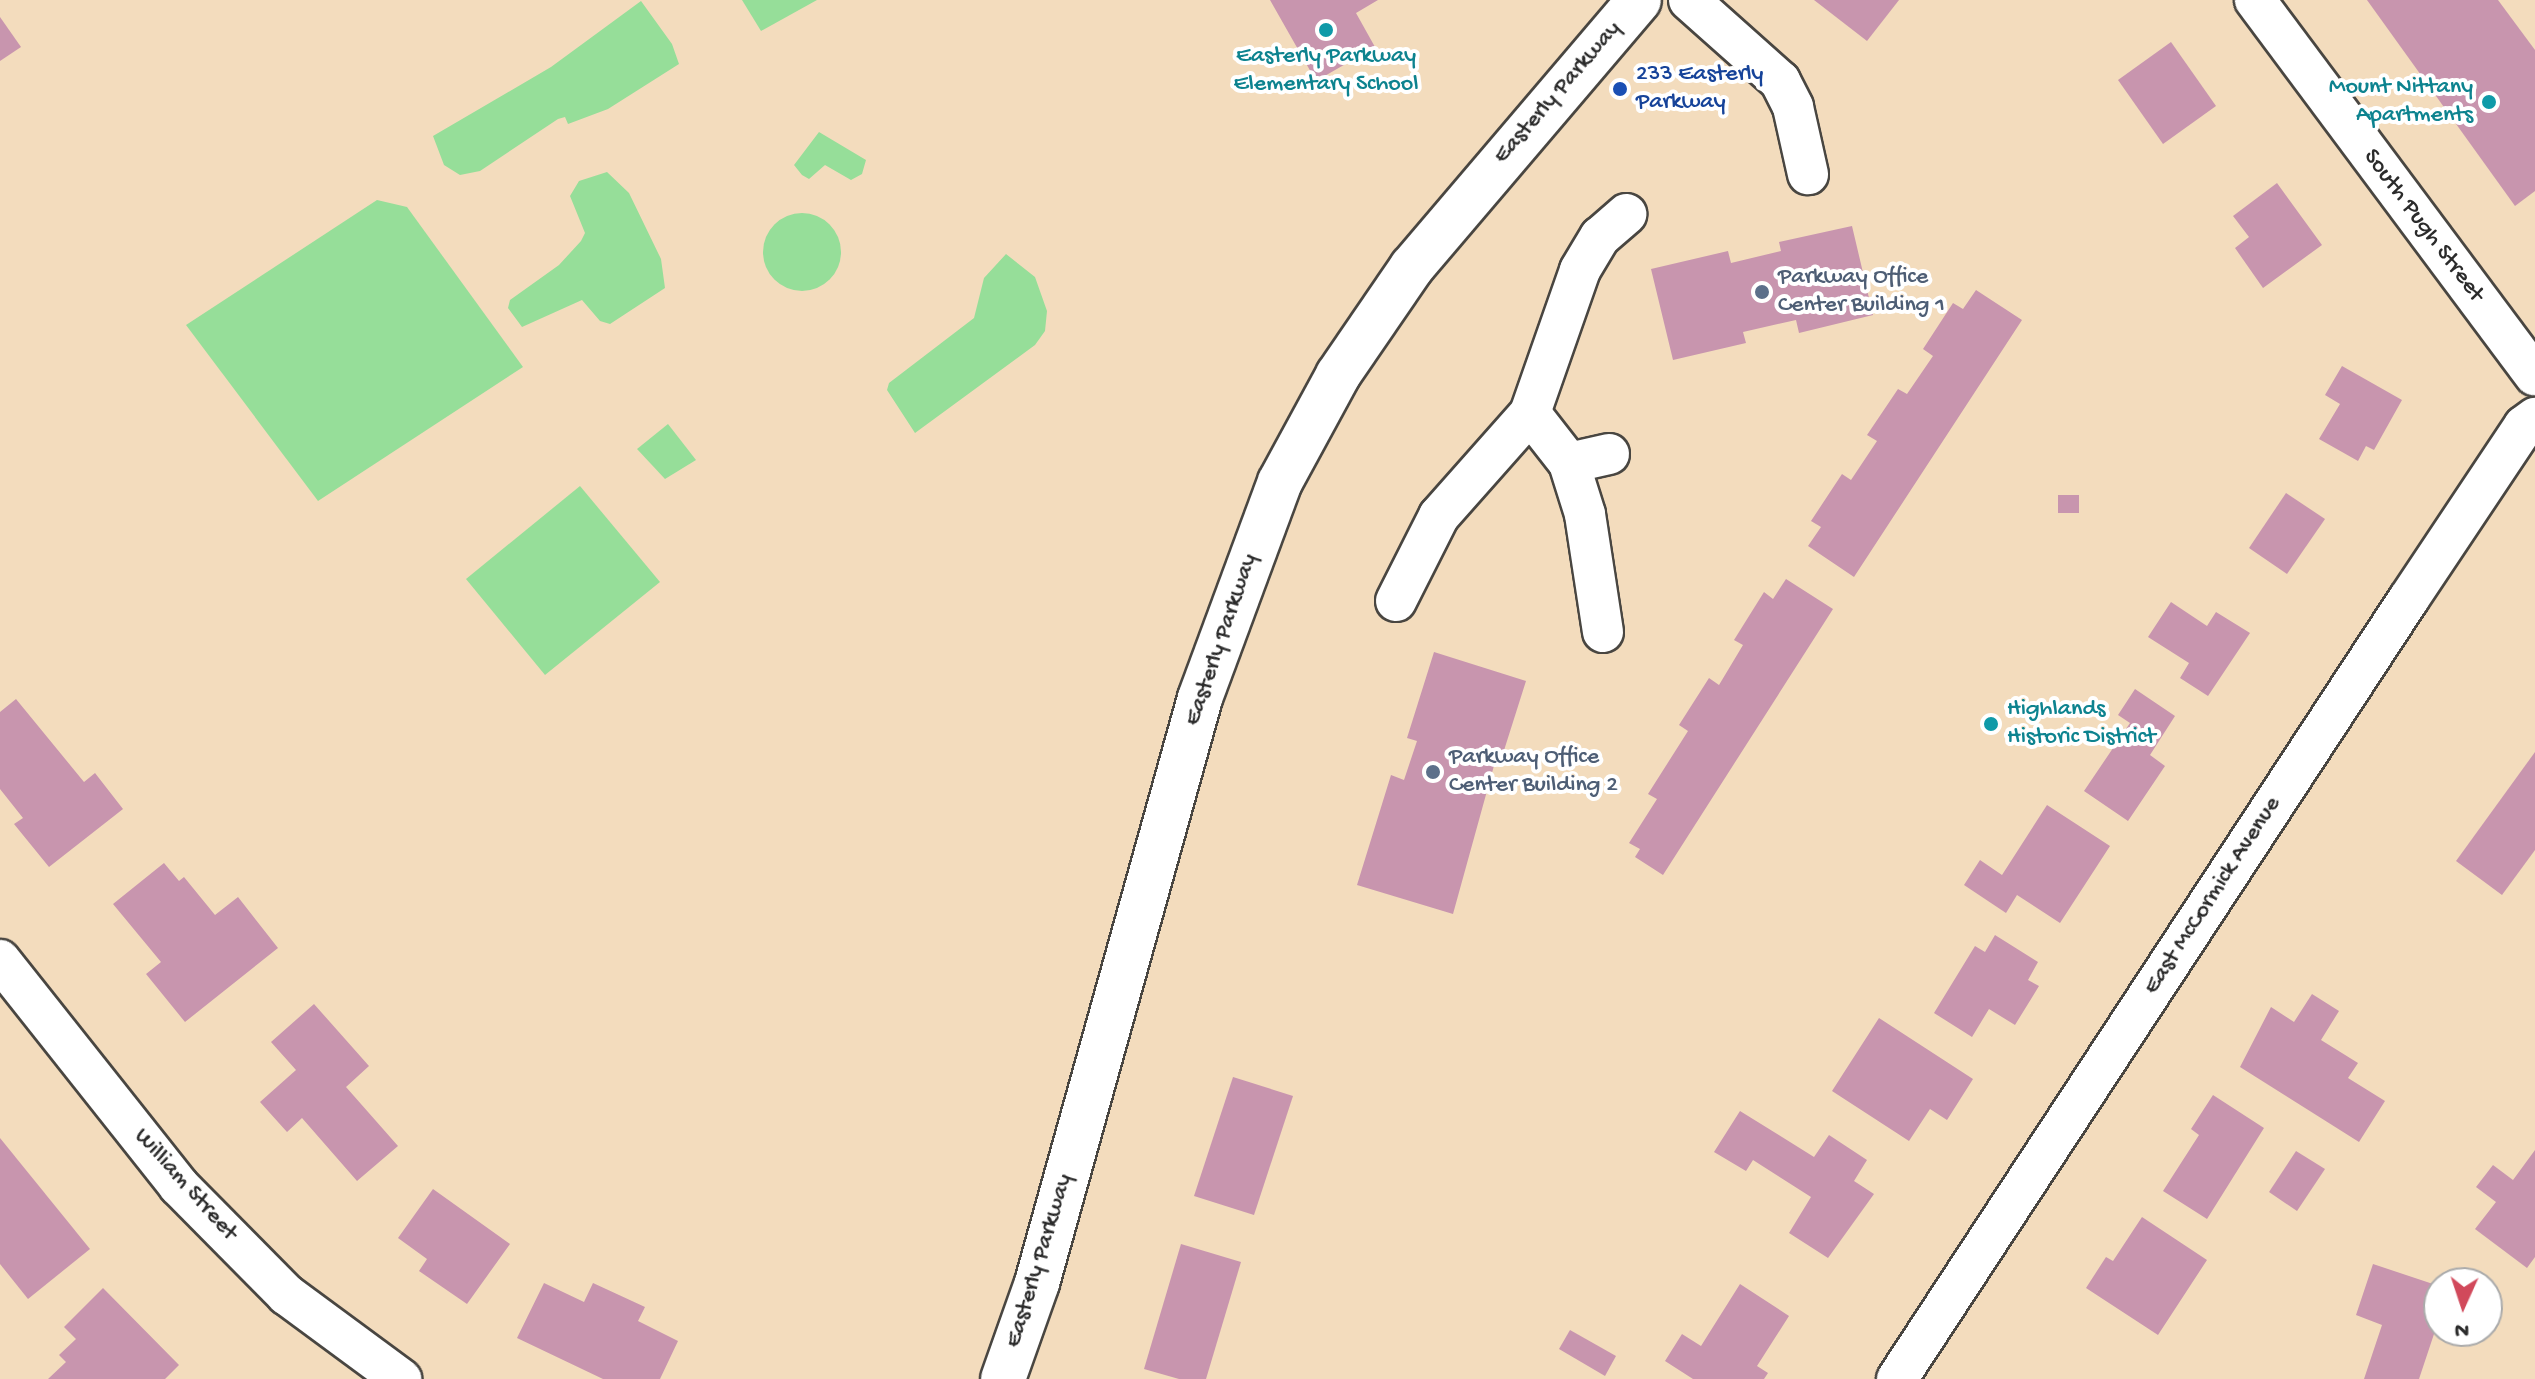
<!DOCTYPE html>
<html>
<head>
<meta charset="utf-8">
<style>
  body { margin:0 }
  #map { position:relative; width:2535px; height:1379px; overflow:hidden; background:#f3dcbd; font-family:"Gochi Hand",sans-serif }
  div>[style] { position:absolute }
  .green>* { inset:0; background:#96de99 }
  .round { border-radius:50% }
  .building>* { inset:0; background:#c895ae }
  .roads { filter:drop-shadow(2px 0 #494641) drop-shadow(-2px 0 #494641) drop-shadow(0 2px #494641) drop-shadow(0 -2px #494641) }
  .minor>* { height:40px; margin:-20px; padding:0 20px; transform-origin:20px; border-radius:20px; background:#fff }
  .major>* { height:44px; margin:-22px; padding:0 22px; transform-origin:22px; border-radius:22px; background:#fff }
  .dots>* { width:22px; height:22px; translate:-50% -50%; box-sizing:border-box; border:4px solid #fff; border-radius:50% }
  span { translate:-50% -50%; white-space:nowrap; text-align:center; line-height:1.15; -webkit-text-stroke:8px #fff; paint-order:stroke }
  .culture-label { font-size:24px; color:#0d838f }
  .right { translate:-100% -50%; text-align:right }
  .left { translate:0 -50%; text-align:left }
  .transit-label { font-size:24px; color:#164399 }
  .street-label { font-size:24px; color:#2b2b2b }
  .service-label { font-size:24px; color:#4e5e75 }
  .north { position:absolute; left:2423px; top:1267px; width:80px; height:80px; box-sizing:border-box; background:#fff; border:2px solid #aaa; border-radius:50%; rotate:183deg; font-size:22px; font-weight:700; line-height:32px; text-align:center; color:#2b2b2b }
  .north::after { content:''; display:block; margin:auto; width:28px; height:36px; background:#d1495b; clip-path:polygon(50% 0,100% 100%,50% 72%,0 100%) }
</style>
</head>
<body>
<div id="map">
  <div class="green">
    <div style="clip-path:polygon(742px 0,817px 0,761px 31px)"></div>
    <div style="clip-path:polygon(641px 1px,672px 44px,679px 64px,608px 109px,568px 124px,565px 117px,558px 119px,480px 171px,460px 175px,444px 165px,433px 136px,551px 67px)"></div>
    <div style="clip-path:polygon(819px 132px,866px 160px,862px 174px,851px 180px,825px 165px,809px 179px,802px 175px,794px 165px)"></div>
    <div style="clip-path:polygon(607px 172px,629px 193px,661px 259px,665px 288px,610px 324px,600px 321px,582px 300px,522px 327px,508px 308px,510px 300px,559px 265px,581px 241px,585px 233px,570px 196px,579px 181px)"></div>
    <div style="clip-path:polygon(377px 200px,407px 207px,523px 367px,318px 501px,186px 325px)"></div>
    <div class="round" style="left:763px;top:213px;width:78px;height:78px"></div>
    <div style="clip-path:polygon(1006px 254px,1035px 277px,1047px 311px,1045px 331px,1035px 345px,915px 433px,887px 390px,889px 383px,974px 318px,984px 278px)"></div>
    <div style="clip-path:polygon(668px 424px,696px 460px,665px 479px,637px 449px)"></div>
    <div style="clip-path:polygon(580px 486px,660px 582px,545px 675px,466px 579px)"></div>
  </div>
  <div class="building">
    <div style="clip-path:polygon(1270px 0,1378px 0,1356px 13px,1375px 47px,1316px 81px)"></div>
    <div style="clip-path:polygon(1814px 0,1899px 0,1867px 41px)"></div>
    <div style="clip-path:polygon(2367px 0,2498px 0,2535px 50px,2535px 191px,2515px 206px)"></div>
    <div style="clip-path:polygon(0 17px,21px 47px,0 61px)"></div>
    <div style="clip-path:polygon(2171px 42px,2216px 106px,2163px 144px,2118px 80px)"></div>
    <div style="clip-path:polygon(2277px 183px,2322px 245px,2263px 288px,2235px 248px,2249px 237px,2233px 216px)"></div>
    <div style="clip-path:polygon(1852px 226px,1873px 315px,1799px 333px,1796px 320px,1743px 332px,1746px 343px,1673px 360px,1651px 269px,1728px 251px,1731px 263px,1781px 251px,1779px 242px)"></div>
    <div style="clip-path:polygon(1976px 290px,2022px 320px,1854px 577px,1808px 546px,1821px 527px,1811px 521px,1842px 474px,1851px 480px,1877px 441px,1867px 435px,1898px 389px,1907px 394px,1933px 356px,1923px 349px,1953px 303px,1963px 309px)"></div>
    <div style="clip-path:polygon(2342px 366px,2402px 400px,2374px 450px,2366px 446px,2358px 461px,2319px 439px,2340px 404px,2325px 395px)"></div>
    <div style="clip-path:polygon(2286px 493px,2325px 519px,2287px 574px,2249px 548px)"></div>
    <div style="clip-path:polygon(2058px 495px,2079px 495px,2079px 513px,2058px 513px)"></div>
    <div style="clip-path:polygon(1786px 579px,1833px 609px,1663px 875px,1635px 857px,1640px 849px,1629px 843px,1657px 799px,1648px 794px,1688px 731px,1679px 725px,1709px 678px,1719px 685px,1743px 645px,1734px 640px,1764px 592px,1773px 599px)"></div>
    <div style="clip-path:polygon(2171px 602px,2207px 626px,2216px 612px,2250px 633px,2208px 696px,2180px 678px,2189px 663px,2148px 637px)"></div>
    <div style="clip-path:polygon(1434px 652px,1526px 681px,1500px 763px,1495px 762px,1453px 914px,1357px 885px,1391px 775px,1404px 780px,1417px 741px,1407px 738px)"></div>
    <div style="clip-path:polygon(2135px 689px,2175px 716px,2150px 755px,2165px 766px,2128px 821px,2084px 791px,2130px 723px,2118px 715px)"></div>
    <div style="clip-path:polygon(16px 699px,84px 782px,95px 773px,123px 809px,49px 867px,14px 824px,23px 818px,0 789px,0 712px)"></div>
    <div style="clip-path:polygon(2535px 752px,2535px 850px,2502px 895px,2456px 861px)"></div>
    <div style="clip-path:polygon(2047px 805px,2110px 846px,2060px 923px,2017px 895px,2006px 913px,1964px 885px,1980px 860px,2002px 875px)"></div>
    <div style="clip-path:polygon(164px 863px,179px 881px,184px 877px,215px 915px,238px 897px,278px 948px,185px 1022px,146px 974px,161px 962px,113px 904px)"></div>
    <div style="clip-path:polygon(1995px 935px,2038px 962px,2028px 980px,2039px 986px,2015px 1025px,1989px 1009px,1972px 1037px,1934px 1013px,1975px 946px,1985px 952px)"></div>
    <div style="clip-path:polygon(2312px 994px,2339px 1011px,2321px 1040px,2358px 1063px,2348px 1078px,2385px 1101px,2359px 1142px,2240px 1067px,2271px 1007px,2294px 1022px)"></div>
    <div style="clip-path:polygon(314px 1004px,369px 1066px,346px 1087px,398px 1146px,357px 1181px,302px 1118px,287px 1132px,260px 1102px,296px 1070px,271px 1042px)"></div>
    <div style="clip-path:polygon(1879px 1018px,1973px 1079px,1947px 1120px,1930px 1109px,1909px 1141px,1832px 1091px)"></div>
    <div style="clip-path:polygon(1233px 1077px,1293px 1096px,1254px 1215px,1194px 1196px)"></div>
    <div style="clip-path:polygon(2213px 1095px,2264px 1128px,2207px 1219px,2163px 1191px,2199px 1135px,2191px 1129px)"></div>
    <div style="clip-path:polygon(1740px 1111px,1814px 1157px,1829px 1135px,1867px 1160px,1854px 1181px,1874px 1194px,1828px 1258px,1789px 1233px,1811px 1197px,1753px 1160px,1746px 1171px,1714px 1152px)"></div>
    <div style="clip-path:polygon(0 1138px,90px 1249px,28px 1299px,0 1264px)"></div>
    <div style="clip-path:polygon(2535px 1150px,2535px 1257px,2527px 1268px,2475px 1229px,2496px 1202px,2476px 1187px,2493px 1165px,2513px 1180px)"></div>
    <div style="clip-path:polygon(2296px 1151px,2325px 1169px,2297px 1211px,2269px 1192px)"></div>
    <div style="clip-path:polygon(433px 1189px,510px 1244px,467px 1304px,419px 1271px,427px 1259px,398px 1238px)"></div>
    <div style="clip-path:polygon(2142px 1217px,2207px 1260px,2158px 1335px,2086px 1288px,2106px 1257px,2113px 1261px)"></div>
    <div style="clip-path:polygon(1181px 1244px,1241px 1262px,1206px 1379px,1179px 1379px,1144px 1369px)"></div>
    <div style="clip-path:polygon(2373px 1264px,2439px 1286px,2439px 1319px,2419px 1379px,2364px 1379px,2382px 1325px,2356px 1315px)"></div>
    <div style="clip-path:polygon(544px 1283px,584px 1302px,593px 1283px,645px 1307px,638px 1321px,678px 1341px,660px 1379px,603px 1379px,517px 1338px)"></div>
    <div style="clip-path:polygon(1740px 1284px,1789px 1316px,1757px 1366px,1768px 1373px,1764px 1379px,1693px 1379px,1665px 1361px,1682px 1334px,1701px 1346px)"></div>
    <div style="clip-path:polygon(103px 1288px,179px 1365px,165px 1379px,48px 1379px,66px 1362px,59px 1355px,76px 1339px,64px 1327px)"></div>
    <div style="clip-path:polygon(1570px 1330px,1616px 1356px,1605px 1376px,1559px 1349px)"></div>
  </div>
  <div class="roads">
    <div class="minor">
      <div style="left:1689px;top:0;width:122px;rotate:41.7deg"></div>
      <div style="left:1780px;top:81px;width:29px;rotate:63deg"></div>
      <div style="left:1793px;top:107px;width:69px;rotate:77.4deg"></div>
      <div style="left:2255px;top:0;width:468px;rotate:53.3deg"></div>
      <div style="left:1569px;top:463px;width:41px;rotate:-12.7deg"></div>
      <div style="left:1396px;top:601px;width:95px;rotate:-63.2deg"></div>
      <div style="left:1439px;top:516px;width:137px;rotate:-48.5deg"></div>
      <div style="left:1603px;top:632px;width:119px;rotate:-98.7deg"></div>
      <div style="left:1585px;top:514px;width:53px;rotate:-107.4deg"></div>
      <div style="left:1569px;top:463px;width:63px;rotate:-128deg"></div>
      <div style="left:1530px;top:413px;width:151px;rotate:-70.7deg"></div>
      <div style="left:1580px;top:270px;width:39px;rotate:-59deg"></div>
      <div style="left:1600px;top:237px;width:35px;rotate:-41deg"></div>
      <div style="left:0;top:960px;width:288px;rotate:51.6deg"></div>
      <div style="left:179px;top:1186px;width:153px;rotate:45.3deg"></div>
      <div style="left:287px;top:1295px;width:142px;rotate:36.4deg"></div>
      <div style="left:1897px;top:1379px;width:932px;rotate:-56.74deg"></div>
      <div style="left:2408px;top:600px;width:209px;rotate:-56.3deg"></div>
      <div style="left:2524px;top:426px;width:14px;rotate:-36deg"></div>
    </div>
    <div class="major">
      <div style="left:1003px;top:1379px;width:102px;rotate:-70.5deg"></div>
      <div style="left:1037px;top:1283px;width:607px;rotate:-74.43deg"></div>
      <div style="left:1200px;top:698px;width:230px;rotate:-69.7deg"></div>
      <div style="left:1280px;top:482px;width:122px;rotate:-61.5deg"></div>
      <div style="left:1338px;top:375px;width:131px;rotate:-55.6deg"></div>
      <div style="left:1412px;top:267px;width:350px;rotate:-49.6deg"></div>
    </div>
  </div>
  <div class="dots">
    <div style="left:1326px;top:30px;background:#0f9aa8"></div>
    <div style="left:1620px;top:89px;background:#1a4fb4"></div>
    <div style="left:2489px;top:102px;background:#0f9aa8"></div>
    <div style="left:1762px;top:292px;background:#5c6f8a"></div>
    <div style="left:1991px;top:724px;background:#0f9aa8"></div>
    <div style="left:1433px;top:772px;background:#5c6f8a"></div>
  </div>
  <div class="culture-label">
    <span style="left:1326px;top:71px">Easterly Parkway<br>Elementary School</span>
    <span class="right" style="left:2473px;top:102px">Mount Nittany<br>Apartments</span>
    <span class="left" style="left:2007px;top:724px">Highlands<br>Historic District</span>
  </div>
  <div class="transit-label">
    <span class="left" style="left:1636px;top:89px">233 Easterly<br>Parkway</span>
  </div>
  <div class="street-label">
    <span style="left:1558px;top:93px;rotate:-49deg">Easterly Parkway</span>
    <span style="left:2423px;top:226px;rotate:53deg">South Pugh Street</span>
    <span style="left:1222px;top:640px;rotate:-71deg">Easterly Parkway</span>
    <span style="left:2213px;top:896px;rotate:-57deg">East McCormick Avenue</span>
    <span style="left:185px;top:1185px;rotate:48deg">William Street</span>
    <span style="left:1040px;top:1261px;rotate:-73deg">Easterly Parkway</span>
  </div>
  <div class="service-label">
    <span class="left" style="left:1778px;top:292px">Parkway Office<br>Center Building 1</span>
    <span class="left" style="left:1449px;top:772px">Parkway Office<br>Center Building 2</span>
  </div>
  <div class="north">N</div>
</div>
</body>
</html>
